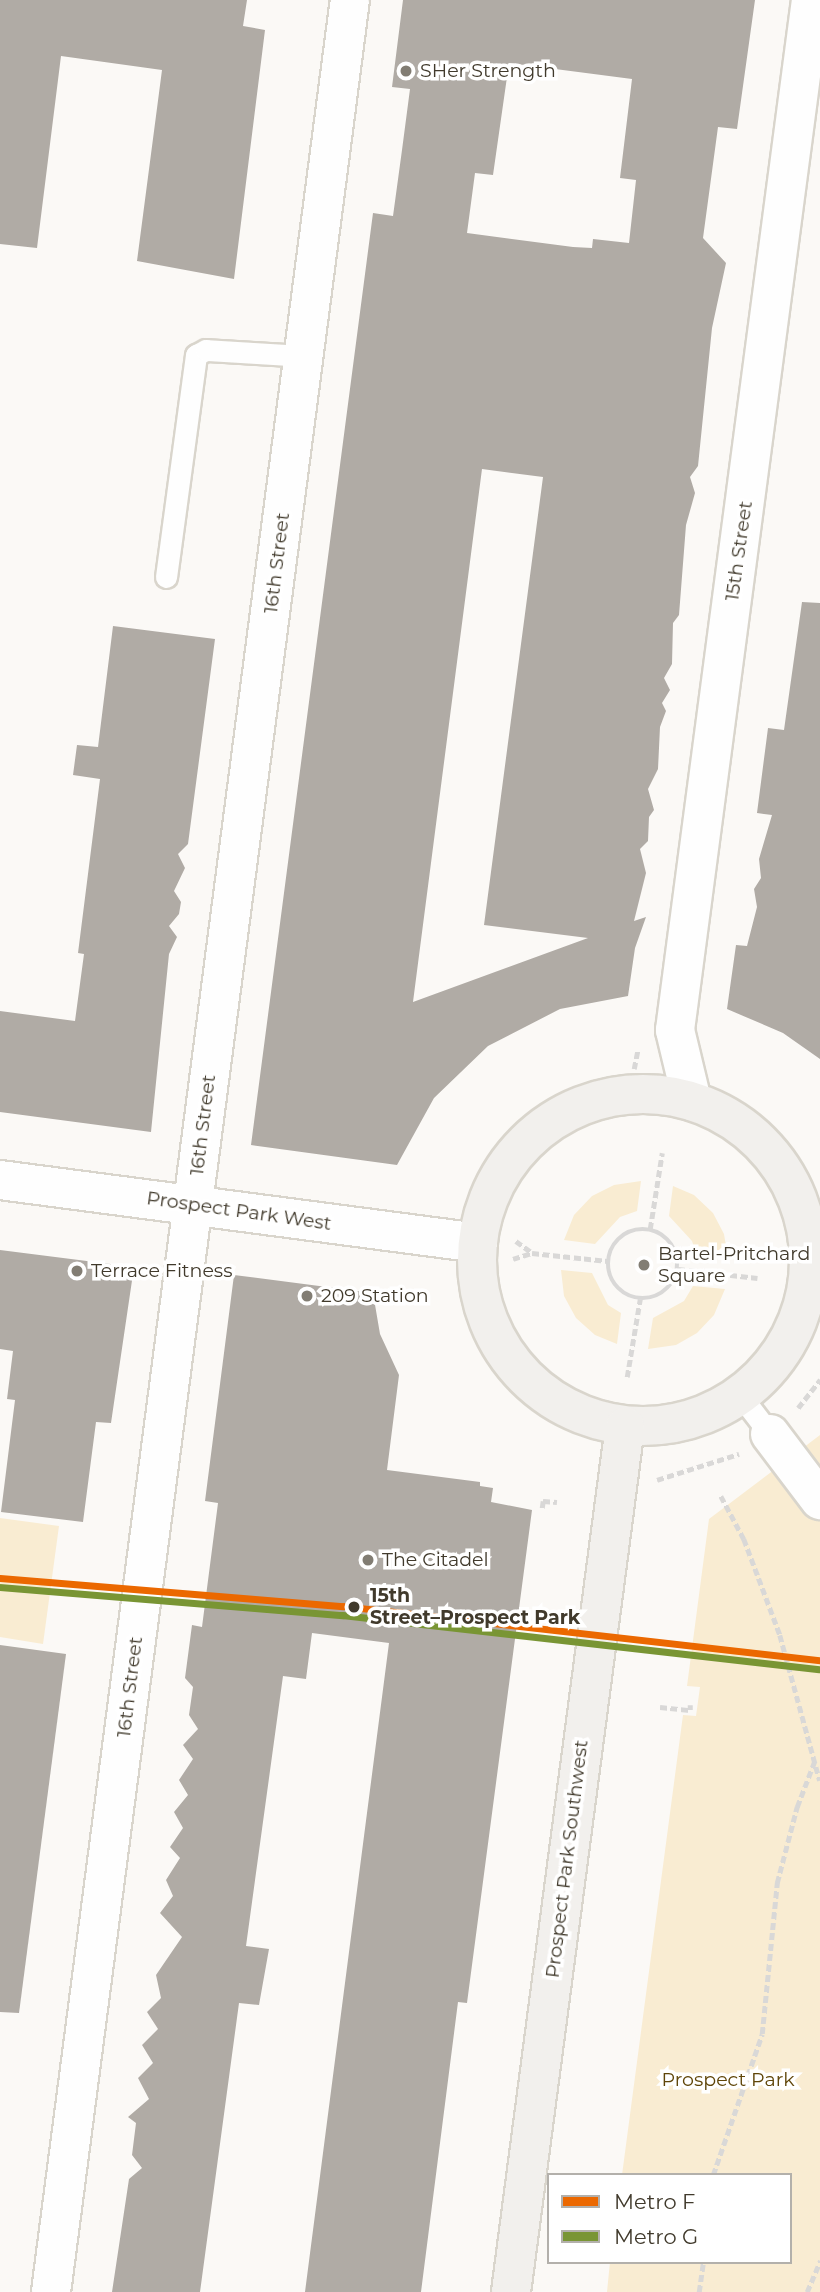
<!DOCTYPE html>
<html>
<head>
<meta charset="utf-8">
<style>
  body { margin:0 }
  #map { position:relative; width:820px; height:2292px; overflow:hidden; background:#fbf9f6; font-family:Montserrat,sans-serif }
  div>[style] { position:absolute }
  .green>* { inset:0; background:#f9ecd2 }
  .building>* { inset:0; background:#b0aba5 }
  .path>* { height:4.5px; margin-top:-2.25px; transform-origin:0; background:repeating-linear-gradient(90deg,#d9d8d7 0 7px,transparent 0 10.5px) }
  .path>.ring { margin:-2.25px; padding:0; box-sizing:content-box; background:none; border:4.5px solid #d9d8d7; border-radius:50% }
  .roads { filter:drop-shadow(2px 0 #d9d5cc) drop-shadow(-2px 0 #d9d5cc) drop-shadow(0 2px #d9d5cc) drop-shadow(0 -2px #d9d5cc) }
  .lane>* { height:21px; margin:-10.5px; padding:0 10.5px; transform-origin:10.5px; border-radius:10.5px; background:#fefefe }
  .street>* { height:38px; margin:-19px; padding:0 19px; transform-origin:19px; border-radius:19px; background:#fefefe }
  .secondary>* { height:38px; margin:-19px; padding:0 19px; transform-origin:19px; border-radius:19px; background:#f2f0ed }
  .secondary>.ring { margin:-19px; padding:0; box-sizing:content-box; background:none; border:38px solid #f2f0ed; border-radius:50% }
  .metro-1>* { height:7px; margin:-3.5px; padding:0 3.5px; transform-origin:3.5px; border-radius:3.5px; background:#eb6800 }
  .metro-2>* { height:7px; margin:-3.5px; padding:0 3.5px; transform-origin:3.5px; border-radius:3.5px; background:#799534 }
  .dots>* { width:19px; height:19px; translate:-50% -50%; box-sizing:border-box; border:4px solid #fff; border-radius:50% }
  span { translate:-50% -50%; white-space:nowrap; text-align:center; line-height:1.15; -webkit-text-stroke:7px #fff; paint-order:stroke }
  .poi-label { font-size:19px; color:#413a2c }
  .left { translate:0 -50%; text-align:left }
  .street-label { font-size:19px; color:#413a2c }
  .stop-label { font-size:19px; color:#413a2c; font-weight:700 }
  .park-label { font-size:19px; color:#5f4508 }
  .legend { position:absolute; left:547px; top:2173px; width:245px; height:91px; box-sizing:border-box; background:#fff; border:2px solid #b3b0ab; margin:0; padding:9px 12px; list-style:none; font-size:21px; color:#413a2c }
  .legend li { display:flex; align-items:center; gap:14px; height:35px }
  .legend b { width:35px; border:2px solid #b3b0ab }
</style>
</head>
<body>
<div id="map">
  <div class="green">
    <div style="clip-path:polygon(641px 1181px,637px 1211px,620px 1217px,595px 1244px,564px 1240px,574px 1215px,592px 1196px,614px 1185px)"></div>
    <div style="clip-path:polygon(673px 1186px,694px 1195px,713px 1213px,724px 1234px,728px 1259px,697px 1256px,692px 1241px,669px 1216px)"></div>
    <div style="clip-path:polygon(561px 1270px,592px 1273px,608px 1305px,621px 1313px,617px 1344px,595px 1335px,576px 1318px,564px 1296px)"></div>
    <div style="clip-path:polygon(693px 1286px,725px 1289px,714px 1315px,697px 1333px,676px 1345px,648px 1349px,653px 1318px,684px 1301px)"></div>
    <div style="clip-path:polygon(820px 1435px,820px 2292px,607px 2292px,610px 2262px,790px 2262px,790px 2175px,622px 2175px,683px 1715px,696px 1716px,700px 1687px,687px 1686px,709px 1519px)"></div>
    <div style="clip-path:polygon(0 1518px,59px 1526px,43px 1644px,0 1637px)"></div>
  </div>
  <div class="building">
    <div style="clip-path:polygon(0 0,247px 0,243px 26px,265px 30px,234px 279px,137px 261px,162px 70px,61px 56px,37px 248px,0 244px)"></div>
    <div style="clip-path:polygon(evenodd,403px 0,755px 0,737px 129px,718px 127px,703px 238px,726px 263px,712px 328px,698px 466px,690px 477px,695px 493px,686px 525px,679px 615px,673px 623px,672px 664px,664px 678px,670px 690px,662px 703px,666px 711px,660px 727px,658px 769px,648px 789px,654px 810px,649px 817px,648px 841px,640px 849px,646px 873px,634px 921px,646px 917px,635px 948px,628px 996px,560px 1009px,488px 1046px,434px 1098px,397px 1165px,251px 1145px,373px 213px,393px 216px,402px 150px,410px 89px,392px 87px,403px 0,509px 63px,632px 79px,620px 178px,636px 180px,629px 243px,593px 239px,592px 248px,573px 247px,467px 233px,475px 173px,493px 175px,509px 63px,403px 0,482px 469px,543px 477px,484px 925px,588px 938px,413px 1002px,482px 469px)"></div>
    <div style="clip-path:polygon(802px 602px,820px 603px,820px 1059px,783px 1033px,727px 1009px,736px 945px,747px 946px,757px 907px,754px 889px,761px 878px,759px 859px,772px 815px,757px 813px,768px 728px,784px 730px)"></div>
    <div style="clip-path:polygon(113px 626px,215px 639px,188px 844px,178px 854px,185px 868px,174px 891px,181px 902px,179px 914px,169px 926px,177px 937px,169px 954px,151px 1132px,0 1112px,0 1011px,75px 1021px,84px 954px,78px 953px,100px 779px,73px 775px,77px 745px,98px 747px)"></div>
    <div style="clip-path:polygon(0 1250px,134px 1267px,111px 1423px,96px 1422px,83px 1522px,1px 1512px,15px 1400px,7px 1399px,13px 1351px,0 1349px)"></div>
    <div style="clip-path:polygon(234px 1275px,373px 1293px,380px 1334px,399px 1375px,387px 1470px,480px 1482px,480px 1486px,493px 1488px,491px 1502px,532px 1510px,467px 2003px,458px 2002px,421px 2292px,305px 2292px,389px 1643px,312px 1633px,306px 1679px,283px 1676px,246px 1946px,269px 1949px,259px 2005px,239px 2003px,200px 2292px,112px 2292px,129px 2179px,142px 2168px,132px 2155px,136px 2123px,128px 2117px,149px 2099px,138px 2078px,153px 2063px,142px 2045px,158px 2029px,147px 2012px,161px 1998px,156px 1975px,182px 1937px,160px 1913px,173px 1896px,166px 1880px,180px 1858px,170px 1847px,183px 1828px,174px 1812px,188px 1795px,179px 1780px,193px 1759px,183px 1745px,198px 1729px,189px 1715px,193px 1687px,185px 1678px,192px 1625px,202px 1627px,218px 1503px,205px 1501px)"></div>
    <div style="clip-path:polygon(0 1645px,66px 1654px,19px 2013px,0 2012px)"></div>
  </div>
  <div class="path">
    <div style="left:634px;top:1069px;width:20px;rotate:-79deg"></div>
    <div style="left:650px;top:1229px;width:77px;rotate:-81deg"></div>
    <div class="ring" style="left:608px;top:1229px;width:65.5px;height:65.5px"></div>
    <div style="left:516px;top:1241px;width:19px;rotate:36deg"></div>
    <div style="left:513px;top:1259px;width:20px;rotate:-18deg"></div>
    <div style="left:532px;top:1253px;width:76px;rotate:6deg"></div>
    <div style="left:678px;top:1269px;width:80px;rotate:6.5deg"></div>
    <div style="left:627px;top:1377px;width:79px;rotate:-80.5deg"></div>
    <div style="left:798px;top:1408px;width:36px;rotate:-52deg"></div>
    <div style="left:657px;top:1480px;width:86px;rotate:-17.6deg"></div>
    <div style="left:721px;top:1496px;width:49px;rotate:61.9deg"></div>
    <div style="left:744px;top:1539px;width:103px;rotate:69.4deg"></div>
    <div style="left:780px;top:1635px;width:151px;rotate:74.7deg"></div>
    <div style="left:542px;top:1508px;width:7px;rotate:-82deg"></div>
    <div style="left:543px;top:1501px;width:14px;rotate:4deg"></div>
    <div style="left:660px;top:1707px;width:30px;rotate:6deg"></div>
    <div style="left:690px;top:1710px;width:5px;rotate:-90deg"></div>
    <div style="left:713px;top:2175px;width:149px;rotate:-70.8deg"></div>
    <div style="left:762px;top:2034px;width:152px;rotate:-84.3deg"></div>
    <div style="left:777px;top:1883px;width:79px;rotate:-75.3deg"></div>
    <div style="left:797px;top:1807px;width:50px;rotate:-69deg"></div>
    <div style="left:699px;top:2292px;width:30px;rotate:-82deg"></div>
    <div style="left:807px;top:2292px;width:34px;rotate:-67deg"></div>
  </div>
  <div class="roads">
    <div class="lane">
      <div style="left:166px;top:577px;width:224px;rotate:-82.3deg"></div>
      <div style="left:196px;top:355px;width:11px;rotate:-27deg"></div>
      <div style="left:206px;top:350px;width:98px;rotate:3.5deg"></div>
      <div style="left:740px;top:1395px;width:49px;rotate:52.4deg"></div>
    </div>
    <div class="street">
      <div style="left:692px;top:1101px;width:73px;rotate:-103.5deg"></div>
      <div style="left:675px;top:1030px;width:1039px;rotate:-82.48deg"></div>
      <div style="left:0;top:1180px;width:482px;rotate:7.5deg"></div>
      <div style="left:770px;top:1434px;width:83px;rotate:52.9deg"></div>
      <div style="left:51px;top:2292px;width:2311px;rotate:-82.57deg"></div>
    </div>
    <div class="secondary">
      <div class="ring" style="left:477px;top:1094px;width:294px;height:294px"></div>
      <div style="left:511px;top:2292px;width:873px;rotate:-82.5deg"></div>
    </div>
  </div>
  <div class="metro-1">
    <div style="left:0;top:1578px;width:344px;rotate:4.7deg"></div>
    <div style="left:343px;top:1606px;width:480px;rotate:6.5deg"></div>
  </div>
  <div class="metro-2">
    <div style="left:0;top:1587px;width:343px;rotate:4.7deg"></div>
    <div style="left:342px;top:1615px;width:480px;rotate:6.5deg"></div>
  </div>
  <div class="dots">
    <div style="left:406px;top:71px;background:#827d73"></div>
    <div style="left:644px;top:1265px;background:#827d73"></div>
    <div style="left:77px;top:1271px;background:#827d73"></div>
    <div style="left:307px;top:1296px;background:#827d73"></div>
    <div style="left:368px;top:1560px;background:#827d73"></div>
    <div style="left:354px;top:1607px;background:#413a2c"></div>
  </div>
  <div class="poi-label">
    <span class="left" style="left:420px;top:71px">SHer Strength</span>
    <span class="left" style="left:658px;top:1265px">Bartel-Pritchard<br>Square</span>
    <span class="left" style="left:91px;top:1271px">Terrace Fitness</span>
    <span class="left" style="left:321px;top:1296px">209 Station</span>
    <span class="left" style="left:382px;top:1560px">The Citadel</span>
  </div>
  <div class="street-label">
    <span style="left:739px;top:551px;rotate:-82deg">15th Street</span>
    <span style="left:277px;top:563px;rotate:-83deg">16th Street</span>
    <span style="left:203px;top:1125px;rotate:-83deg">16th Street</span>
    <span style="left:239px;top:1211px;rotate:8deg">Prospect Park West</span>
    <span style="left:130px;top:1687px;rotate:-83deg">16th Street</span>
    <span style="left:567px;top:1859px;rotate:-83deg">Prospect Park Southwest</span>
  </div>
  <div class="stop-label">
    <span class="left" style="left:370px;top:1607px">15th<br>Street–Prospect Park</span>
  </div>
  <div class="park-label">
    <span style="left:728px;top:2080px">Prospect Park</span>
  </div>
  <ul class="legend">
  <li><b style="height:9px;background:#eb6800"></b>Metro F</li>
  <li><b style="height:9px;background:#799534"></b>Metro G</li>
  </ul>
</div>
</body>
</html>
